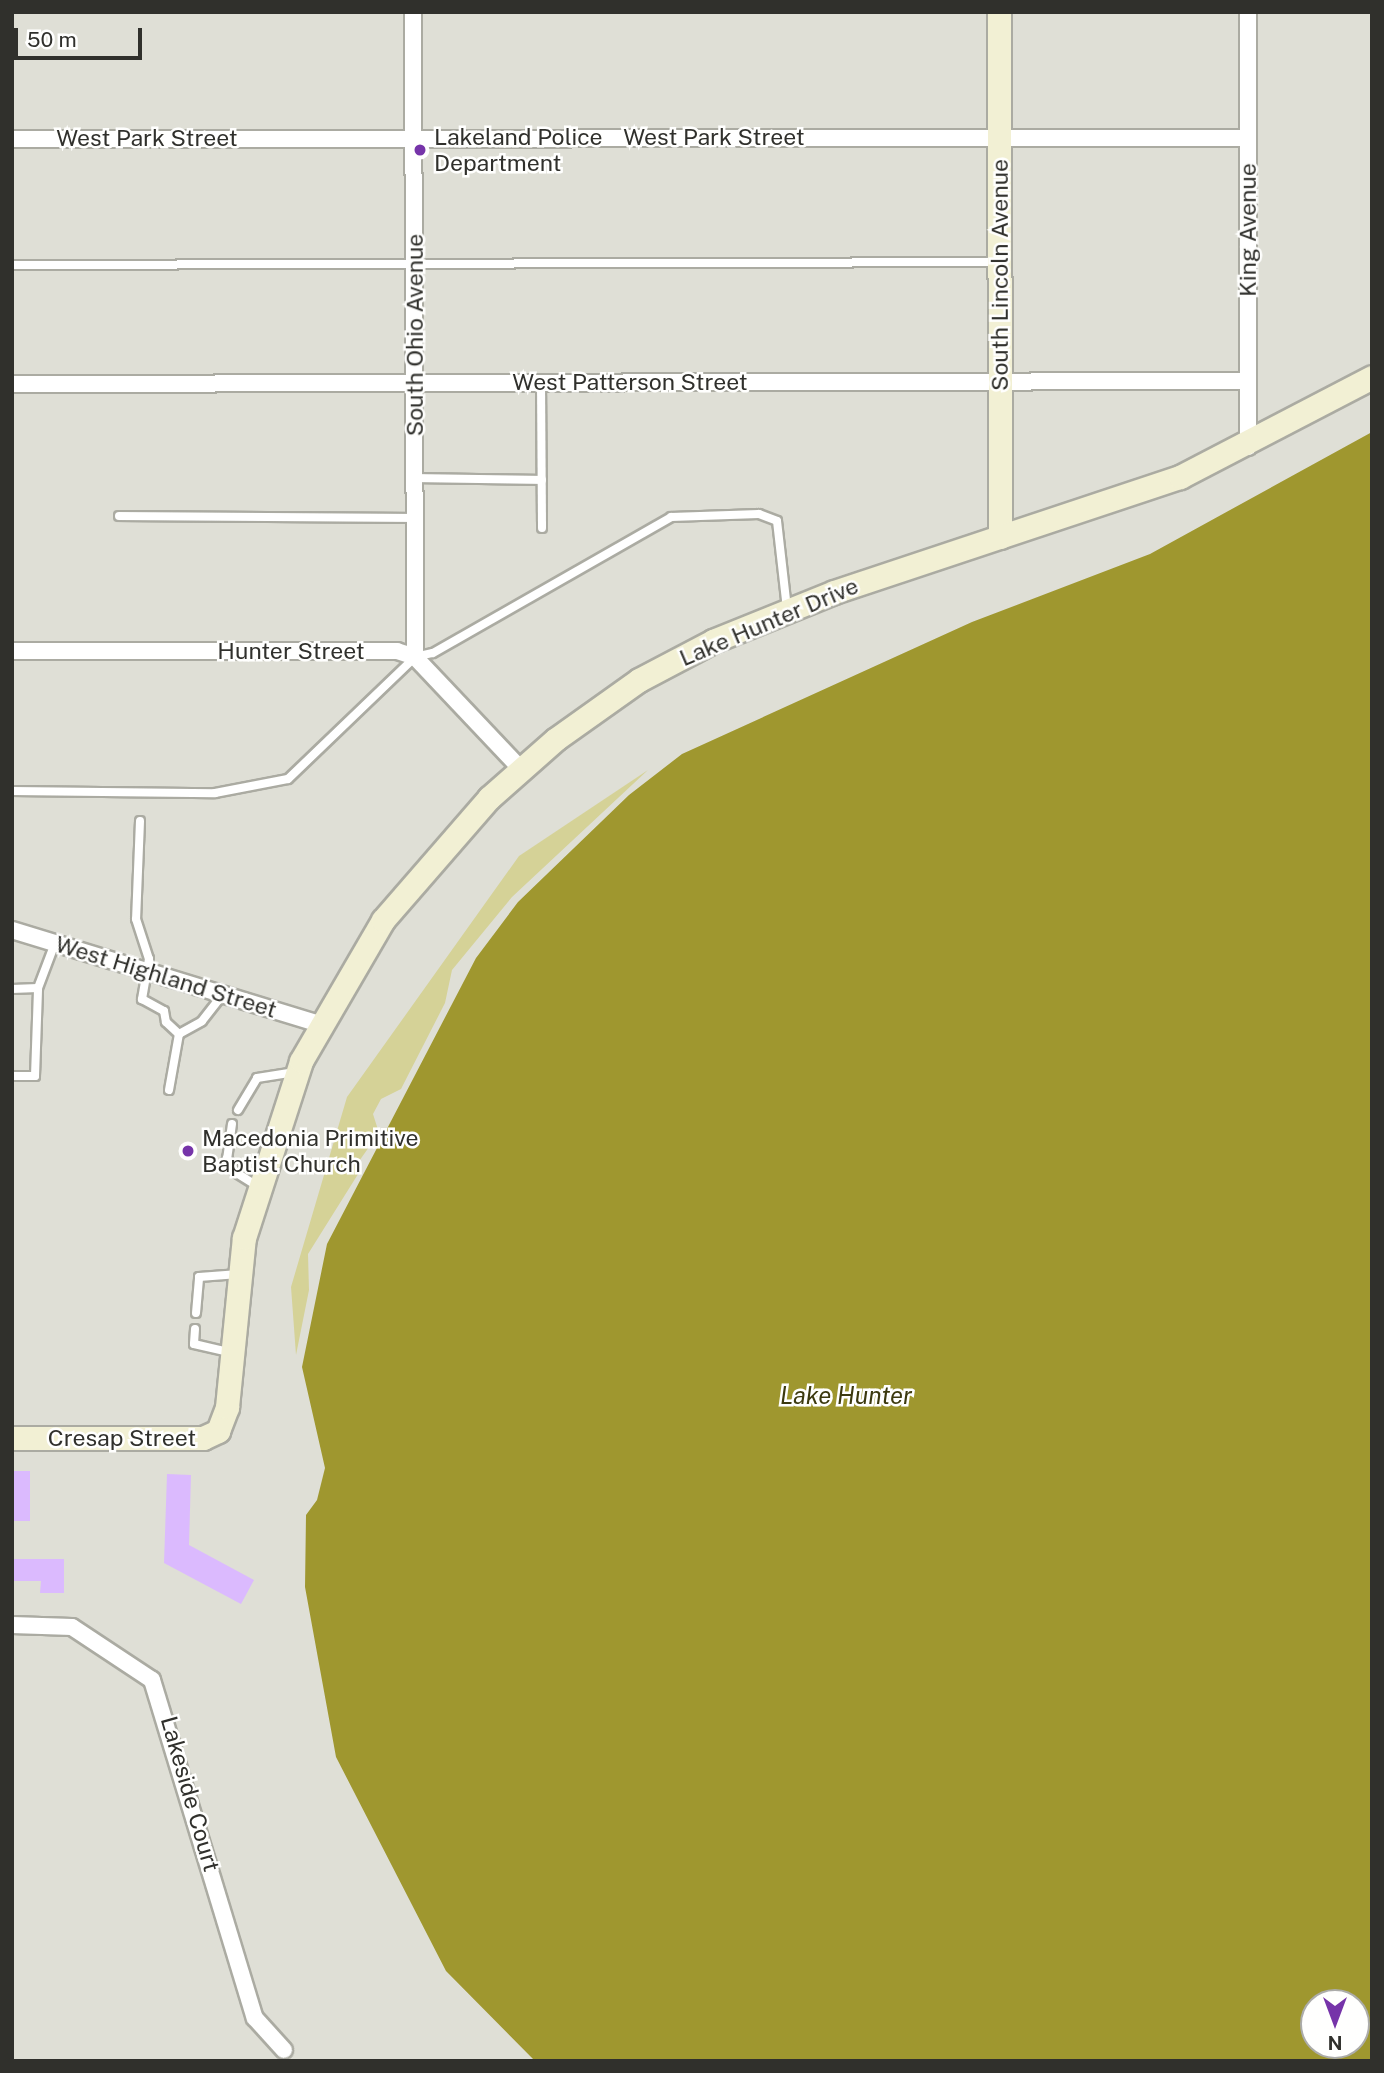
<!DOCTYPE html>
<html>
<head>
<meta charset="utf-8">
<style>
  body { margin:0 }
  #map { position:relative; width:1384px; height:2073px; overflow:hidden; background:#dfdfd6; font-family:"Public Sans",sans-serif }
  div>[style] { position:absolute }
  .green>* { inset:0; background:#d5d297 }
  .water>* { inset:0; background:#9f972f }
  .building>* { inset:0; background:#dbbafe }
  .roads { filter:drop-shadow(2px 0 #ababa2) drop-shadow(-2px 0 #ababa2) drop-shadow(0 2px #ababa2) drop-shadow(0 -2px #ababa2) }
  .lane>* { height:8px; margin:-4px; padding:0 4px; transform-origin:4px; border-radius:4px; background:#fff }
  .street>* { height:16px; margin:-8px; padding:0 8px; transform-origin:8px; border-radius:8px; background:#fff }
  .secondary>* { height:23px; margin:-11.5px; padding:0 11.5px; transform-origin:11.5px; border-radius:11.5px; background:#f2f0d4 }
  .dots>* { width:19px; height:19px; translate:-50% -50%; box-sizing:border-box; border:4px solid #fffffe; border-radius:50% }
  span { translate:-50% -50%; white-space:nowrap; text-align:center; line-height:1.15; -webkit-text-stroke:5px #fffffe; paint-order:stroke }
  .poi-label { font-size:23px; color:#30302c }
  .left { translate:0 -50%; text-align:left }
  .street-label { font-size:23px; color:#30302c }
  .water-label { font-size:24px; color:#3c390e; font-style:italic }
  .frame { position:absolute; inset:0; border:14px solid #30302c; pointer-events:none }
  .north { position:absolute; left:1300px; top:1989px; width:70px; height:70px; box-sizing:border-box; background:#fffffe; border:2px solid #acacaa; border-radius:50%; rotate:180deg; font-size:19px; font-weight:700; line-height:28px; text-align:center; color:#30302c }
  .north::after { content:''; display:block; margin:auto; width:24px; height:32px; background:#7634a9; clip-path:polygon(50% 0,100% 100%,50% 72%,0 100%) }
  .scale { position:absolute; left:14px; top:28px; width:128px; height:32px; box-sizing:border-box; border:4px solid #30302c; border-top:0; padding-left:9px; font-size:21px; line-height:24px; white-space:nowrap; color:#30302c; -webkit-text-stroke:5px #fffffe; paint-order:stroke }
</style>
</head>
<body>
<div id="map">
  <div class="green">
    <div style="clip-path:polygon(648px 770px,512px 897px,452px 970px,445px 1003px,401px 1089px,381px 1099px,373px 1114px,379px 1133px,357px 1164px,360px 1171px,308px 1254px,309px 1290px,296px 1355px,291px 1287px,347px 1097px,519px 856px)"></div>
  </div>
  <div class="water">
    <div style="clip-path:polygon(evenodd,1372px 432px,1372px 2061px,535px 2061px,446px 1971px,336px 1757px,305px 1587px,306px 1515px,317px 1500px,325px 1468px,302px 1367px,327px 1244px,476px 958px,518px 902px,629px 795px,682px 754px,972px 622px,1150px 554px,1372px 432px,1314px 2003px,1356px 2003px,1356px 2045px,1314px 2045px,1314px 2003px)"></div>
  </div>
  <div class="building">
    <div style="clip-path:polygon(12px 1471px,30px 1471px,30px 1521px,12px 1521px)"></div>
    <div style="clip-path:polygon(167px 1474px,191px 1475px,189px 1545px,254px 1580px,241px 1604px,164px 1563px)"></div>
    <div style="clip-path:polygon(12px 1559px,64px 1559px,64px 1593px,40px 1593px,41px 1581px,12px 1581px)"></div>
  </div>
  <div class="roads">
    <div class="lane">
      <div style="left:12px;top:265px;width:984px;rotate:-0.17deg"></div>
      <div style="left:541px;top:382px;width:146px;rotate:89.6deg"></div>
      <div style="left:416px;top:478px;width:126px;rotate:0.9deg"></div>
      <div style="left:119px;top:516px;width:297px;rotate:0.4deg"></div>
      <div style="left:12px;top:791px;width:203px;rotate:0.6deg"></div>
      <div style="left:215px;top:793px;width:74px;rotate:-10.9deg"></div>
      <div style="left:288px;top:779px;width:176px;rotate:-43.8deg"></div>
      <div style="left:415px;top:657px;width:18px;rotate:-13deg"></div>
      <div style="left:433px;top:653px;width:274px;rotate:-29.7deg"></div>
      <div style="left:671px;top:517px;width:88px;rotate:-2deg"></div>
      <div style="left:759px;top:514px;width:19px;rotate:21deg"></div>
      <div style="left:777px;top:521px;width:89px;rotate:83.5deg"></div>
      <div style="left:140px;top:821px;width:98px;rotate:92.3deg"></div>
      <div style="left:136px;top:919px;width:42px;rotate:72deg"></div>
      <div style="left:149px;top:959px;width:41px;rotate:99.9deg"></div>
      <div style="left:142px;top:999px;width:25px;rotate:29deg"></div>
      <div style="left:164px;top:1011px;width:11px;rotate:80deg"></div>
      <div style="left:166px;top:1022px;width:18px;rotate:43deg"></div>
      <div style="left:12px;top:989px;width:26px;rotate:-2deg"></div>
      <div style="left:179px;top:1034px;width:26px;rotate:-29deg"></div>
      <div style="left:202px;top:1021px;width:34px;rotate:-52deg"></div>
      <div style="left:12px;top:1076px;width:23px"></div>
      <div style="left:35px;top:1076px;width:88px;rotate:-88deg"></div>
      <div style="left:38px;top:988px;width:48px;rotate:-69.3deg"></div>
      <div style="left:169px;top:1090px;width:57px;rotate:-79.9deg"></div>
      <div style="left:238px;top:1110px;width:37px;rotate:-59deg"></div>
      <div style="left:257px;top:1078px;width:37px;rotate:-9deg"></div>
      <div style="left:232px;top:1124px;width:34px;rotate:98deg"></div>
      <div style="left:227px;top:1158px;width:16px;rotate:60deg"></div>
      <div style="left:235px;top:1172px;width:26px;rotate:32deg"></div>
      <div style="left:196px;top:1313px;width:36px;rotate:-85deg"></div>
      <div style="left:199px;top:1277px;width:40px;rotate:-4.3deg"></div>
      <div style="left:195px;top:1329px;width:15px;rotate:94deg"></div>
      <div style="left:194px;top:1344px;width:36px;rotate:13deg"></div>
    </div>
    <div class="street">
      <div style="left:413px;top:12px;width:645px;rotate:89.82deg"></div>
      <div style="left:1248px;top:12px;width:435px;rotate:90deg"></div>
      <div style="left:12px;top:139px;width:1235px;rotate:-0.05deg"></div>
      <div style="left:12px;top:384px;width:1236px;rotate:-0.14deg"></div>
      <div style="left:12px;top:651px;width:385px"></div>
      <div style="left:397px;top:651px;width:19px;rotate:18deg"></div>
      <div style="left:415px;top:657px;width:154px;rotate:46.6deg"></div>
      <div style="left:12px;top:930px;width:322px;rotate:17deg"></div>
      <div style="left:12px;top:1625px;width:60px;rotate:1.9deg"></div>
      <div style="left:72px;top:1627px;width:96px;rotate:33.5deg"></div>
      <div style="left:152px;top:1680px;width:353px;rotate:73.1deg"></div>
      <div style="left:255px;top:2018px;width:43px;rotate:47.8deg"></div>
    </div>
    <div class="secondary">
      <div style="left:999px;top:12px;width:525px;rotate:89.89deg"></div>
      <div style="left:12px;top:1438px;width:191px"></div>
      <div style="left:203px;top:1438px;width:17px;rotate:-25deg"></div>
      <div style="left:218px;top:1431px;width:26px;rotate:-69deg"></div>
      <div style="left:227px;top:1407px;width:170px;rotate:-84.3deg"></div>
      <div style="left:244px;top:1238px;width:186px;rotate:-72.1deg"></div>
      <div style="left:301px;top:1061px;width:163px;rotate:-59.8deg"></div>
      <div style="left:383px;top:920px;width:162px;rotate:-49deg"></div>
      <div style="left:489px;top:798px;width:89px;rotate:-41.4deg"></div>
      <div style="left:556px;top:739px;width:102px;rotate:-35.4deg"></div>
      <div style="left:639px;top:680px;width:84px;rotate:-27.8deg"></div>
      <div style="left:713px;top:641px;width:131px;rotate:-22deg"></div>
      <div style="left:834px;top:592px;width:365px;rotate:-18.4deg"></div>
      <div style="left:1180px;top:477px;width:216px;rotate:-27.5deg"></div>
    </div>
  </div>
  <div class="dots">
    <div style="left:420px;top:150px;background:#7634a9"></div>
    <div style="left:188px;top:1151px;background:#7634a9"></div>
  </div>
  <div class="poi-label">
    <span class="left" style="left:434px;top:150px">Lakeland Police<br>Department</span>
    <span class="left" style="left:202px;top:1151px">Macedonia Primitive<br>Baptist Church</span>
  </div>
  <div class="street-label">
    <span style="left:714px;top:137px">West Park Street</span>
    <span style="left:147px;top:138px">West Park Street</span>
    <span style="left:1248px;top:230px;rotate:-90deg">King Avenue</span>
    <span style="left:1000px;top:275px;rotate:-90deg">South Lincoln Avenue</span>
    <span style="left:415px;top:335px;rotate:-90deg">South Ohio Avenue</span>
    <span style="left:630px;top:382px">West Patterson Street</span>
    <span style="left:769px;top:622px;rotate:-23deg">Lake Hunter Drive</span>
    <span style="left:291px;top:651px">Hunter Street</span>
    <span style="left:166px;top:977px;rotate:17deg">West Highland Street</span>
    <span style="left:122px;top:1438px">Cresap Street</span>
    <span style="left:190px;top:1794px;rotate:74deg">Lakeside Court</span>
  </div>
  <div class="water-label">
    <span style="left:846px;top:1396px">Lake Hunter</span>
  </div>
  <div class="frame"></div>
  <div class="north">N</div>
  <div class="scale">50 m</div>
</div>
</body>
</html>
